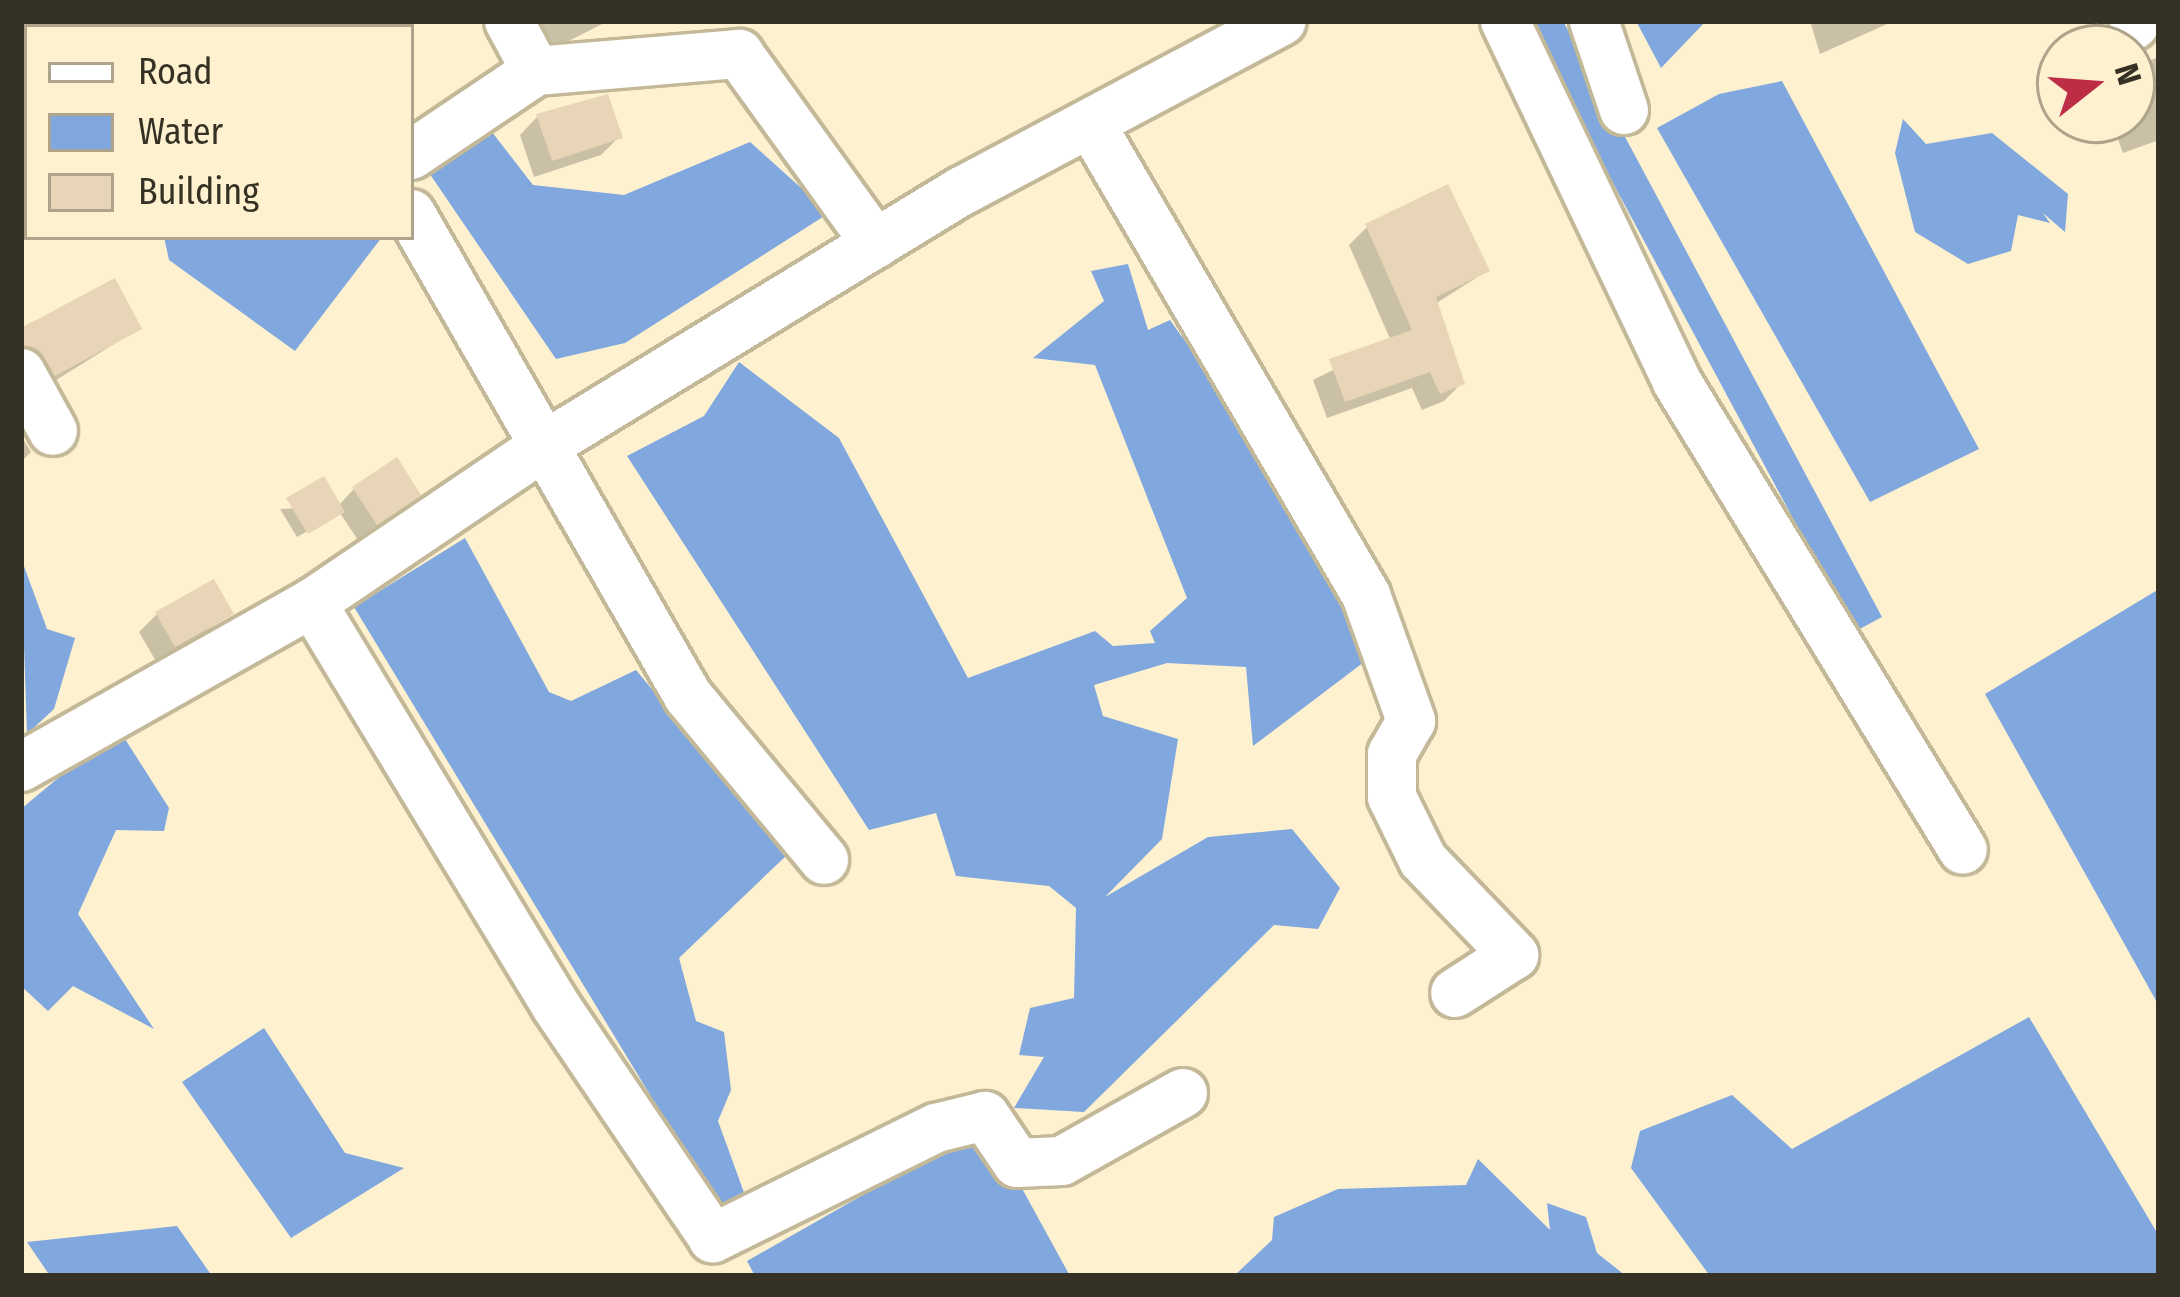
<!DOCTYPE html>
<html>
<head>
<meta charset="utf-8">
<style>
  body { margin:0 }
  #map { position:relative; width:2180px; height:1297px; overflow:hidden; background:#fdf1d0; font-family:"Fira Sans Condensed",sans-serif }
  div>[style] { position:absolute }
  .water>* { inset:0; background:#80a7de }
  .shadow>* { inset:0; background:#0003 }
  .building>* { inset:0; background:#e8d4b6 }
  .roads { filter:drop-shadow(3px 0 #c3b898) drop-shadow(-3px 0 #c3b898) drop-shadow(0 3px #c3b898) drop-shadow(0 -3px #c3b898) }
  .minor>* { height:48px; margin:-24px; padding:0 24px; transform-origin:24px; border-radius:24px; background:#fff }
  span { translate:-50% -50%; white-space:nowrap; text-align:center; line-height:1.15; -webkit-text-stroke:9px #fdf1d0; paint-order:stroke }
  .frame { position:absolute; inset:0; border:24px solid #353124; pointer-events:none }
  .legend { position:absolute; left:24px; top:24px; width:390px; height:216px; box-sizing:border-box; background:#fdf1d0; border:3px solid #ada48b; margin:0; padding:15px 21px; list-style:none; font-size:36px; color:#353124 }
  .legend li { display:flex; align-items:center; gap:24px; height:60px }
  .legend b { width:60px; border:3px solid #ada48b }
  .north { position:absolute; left:2036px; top:24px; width:120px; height:120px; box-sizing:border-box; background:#fdf1d0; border:3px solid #ada48b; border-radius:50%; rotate:73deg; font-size:33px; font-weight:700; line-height:48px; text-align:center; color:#353124 }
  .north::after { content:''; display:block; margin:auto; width:42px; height:54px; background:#be2d46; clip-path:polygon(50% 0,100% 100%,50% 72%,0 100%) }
</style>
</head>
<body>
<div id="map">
  <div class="water">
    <div style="clip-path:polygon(1526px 21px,1563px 21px,1882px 617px,1854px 632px)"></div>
    <div style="clip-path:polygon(1636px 21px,1706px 21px,1661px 68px)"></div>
    <div style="clip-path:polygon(1782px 81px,1979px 449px,1870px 502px,1657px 128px,1719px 94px)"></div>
    <div style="clip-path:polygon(1903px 119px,1926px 144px,1992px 133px,2068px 194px,2065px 232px,2043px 213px,2050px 223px,2018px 215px,2011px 251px,1968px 264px,1915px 232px,1895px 153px)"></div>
    <div style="clip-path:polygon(488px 127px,533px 185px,624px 195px,750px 142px,829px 213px,625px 343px,556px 359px,425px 167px)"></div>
    <div style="clip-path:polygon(164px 237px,382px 237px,295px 351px,169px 260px)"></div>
    <div style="clip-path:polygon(1128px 264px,1148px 330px,1170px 320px,1366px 596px,1368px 659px,1253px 746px,1246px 667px,1167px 663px,1094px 685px,1103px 716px,1178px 739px,1162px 839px,1105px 897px,1208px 837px,1292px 829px,1340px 888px,1318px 929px,1274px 925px,1084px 1112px,1014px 1108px,1044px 1057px,1019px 1055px,1030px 1008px,1074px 998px,1076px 908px,1049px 886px,956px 876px,936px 813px,869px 830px,627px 456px,704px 416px,739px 362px,839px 438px,968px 678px,1095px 631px,1113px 646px,1155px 643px,1150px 631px,1187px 598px,1095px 365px,1033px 358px,1104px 301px,1091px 271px)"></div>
    <div style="clip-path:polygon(465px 538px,549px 692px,571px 701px,636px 670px,788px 854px,679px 958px,696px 1021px,724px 1032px,731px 1090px,718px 1121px,750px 1209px,729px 1225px,354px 607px)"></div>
    <div style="clip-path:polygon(21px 558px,47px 629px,75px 638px,54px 709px,27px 734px)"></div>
    <div style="clip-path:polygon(2159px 589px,2159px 1006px,1985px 694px)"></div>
    <div style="clip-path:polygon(118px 728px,169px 808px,164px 831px,116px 830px,78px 914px,154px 1029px,73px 986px,48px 1011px,21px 986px,21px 809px)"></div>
    <div style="clip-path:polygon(2029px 1017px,2159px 1236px,2159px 1276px,1710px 1276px,1631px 1168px,1640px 1131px,1732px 1095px,1792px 1149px)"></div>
    <div style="clip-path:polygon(264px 1028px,345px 1153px,404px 1168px,291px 1238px,182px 1082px)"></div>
    <div style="clip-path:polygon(963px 1138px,1001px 1150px,1070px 1276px,755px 1276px,747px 1261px)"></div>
    <div style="clip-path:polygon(1478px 1159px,1550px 1230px,1547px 1203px,1586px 1217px,1597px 1253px,1626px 1276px,1234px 1276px,1272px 1240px,1274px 1217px,1338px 1189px,1466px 1185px)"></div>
    <div style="clip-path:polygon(177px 1226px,212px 1276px,50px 1276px,27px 1242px)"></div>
  </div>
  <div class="shadow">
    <div style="clip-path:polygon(538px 21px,608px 21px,551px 50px)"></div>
    <div style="clip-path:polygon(1810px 21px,1894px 21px,1820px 54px)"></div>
    <div style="clip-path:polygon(2159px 57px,2159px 140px,2123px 153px,2111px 120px,2132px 120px,2132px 67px)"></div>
    <div style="clip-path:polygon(537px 117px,619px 137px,601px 155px,534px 177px,520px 135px)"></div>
    <div style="clip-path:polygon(1367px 227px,1487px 271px,1435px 304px,1462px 383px,1444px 401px,1422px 410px,1412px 388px,1327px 418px,1313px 380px,1391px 341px,1349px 245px)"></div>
    <div style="clip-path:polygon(138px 329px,37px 392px,21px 369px,21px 332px)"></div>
    <div style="clip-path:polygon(21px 435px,31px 452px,21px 462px)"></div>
    <div style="clip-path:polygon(354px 489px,417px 494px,358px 540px,340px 513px,297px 537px,280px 509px,338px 506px)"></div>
    <div style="clip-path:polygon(157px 614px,231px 614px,157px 663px,139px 632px)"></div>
  </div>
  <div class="building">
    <div style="clip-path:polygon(608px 94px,623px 138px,552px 161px,536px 114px)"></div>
    <div style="clip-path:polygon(1448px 184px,1490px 271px,1436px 297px,1465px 384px,1440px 394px,1430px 372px,1345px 402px,1329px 359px,1412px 330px,1365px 224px)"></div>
    <div style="clip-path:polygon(115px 278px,142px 329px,55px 376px,21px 345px,21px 328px)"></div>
    <div style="clip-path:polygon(397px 457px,421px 495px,377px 525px,352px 487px)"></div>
    <div style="clip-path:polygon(324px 476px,345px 512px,308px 534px,286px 498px)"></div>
    <div style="clip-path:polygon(214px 579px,234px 614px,175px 647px,155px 612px)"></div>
  </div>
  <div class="roads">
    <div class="minor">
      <div style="left:297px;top:21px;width:7px;rotate:63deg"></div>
      <div style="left:509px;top:21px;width:57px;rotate:61.6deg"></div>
      <div style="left:1505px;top:21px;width:400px;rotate:64.5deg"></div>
      <div style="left:1677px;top:382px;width:548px;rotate:58.57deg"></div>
      <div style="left:1594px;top:21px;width:94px;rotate:71.4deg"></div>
      <div style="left:2134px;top:25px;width:5px;rotate:-53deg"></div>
      <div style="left:1093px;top:128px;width:541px;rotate:59.69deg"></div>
      <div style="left:1366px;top:595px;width:134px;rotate:70.3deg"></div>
      <div style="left:1411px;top:721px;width:38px;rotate:120deg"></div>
      <div style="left:1392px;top:754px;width:43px;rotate:90deg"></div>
      <div style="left:1392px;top:797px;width:70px;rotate:63.8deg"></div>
      <div style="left:1423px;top:860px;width:132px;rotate:46.2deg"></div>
      <div style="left:1514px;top:955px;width:70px;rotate:147.2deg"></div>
      <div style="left:411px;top:155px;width:151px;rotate:-33.9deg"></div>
      <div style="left:536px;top:71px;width:204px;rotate:-4.8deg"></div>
      <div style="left:739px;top:54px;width:234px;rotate:54.2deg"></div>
      <div style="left:411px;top:214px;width:556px;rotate:60.11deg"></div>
      <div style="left:688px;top:696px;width:213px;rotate:50.3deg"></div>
      <div style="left:21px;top:373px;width:66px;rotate:61.1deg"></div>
      <div style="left:21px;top:767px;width:334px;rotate:-29.4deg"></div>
      <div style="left:1183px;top:1093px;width:139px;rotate:150.7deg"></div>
      <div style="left:1062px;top:1161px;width:45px;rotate:177.5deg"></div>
      <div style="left:1017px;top:1163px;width:57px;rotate:-124.2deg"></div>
      <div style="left:985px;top:1116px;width:50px;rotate:166.2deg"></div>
      <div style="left:936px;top:1128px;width:249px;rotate:153.7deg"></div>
      <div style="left:713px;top:1238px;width:280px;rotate:-124.1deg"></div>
      <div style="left:556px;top:1006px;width:471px;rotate:-121.2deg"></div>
      <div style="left:312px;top:603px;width:284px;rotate:-34.1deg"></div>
      <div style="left:547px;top:444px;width:486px;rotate:-31.4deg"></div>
      <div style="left:962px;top:191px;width:362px;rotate:-28deg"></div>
    </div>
  </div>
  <div class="frame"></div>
  <ul class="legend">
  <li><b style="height:15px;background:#fff"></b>Road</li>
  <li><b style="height:33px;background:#80a7de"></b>Water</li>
  <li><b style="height:33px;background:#e8d4b6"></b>Building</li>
  </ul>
  <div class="north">N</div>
</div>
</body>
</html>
